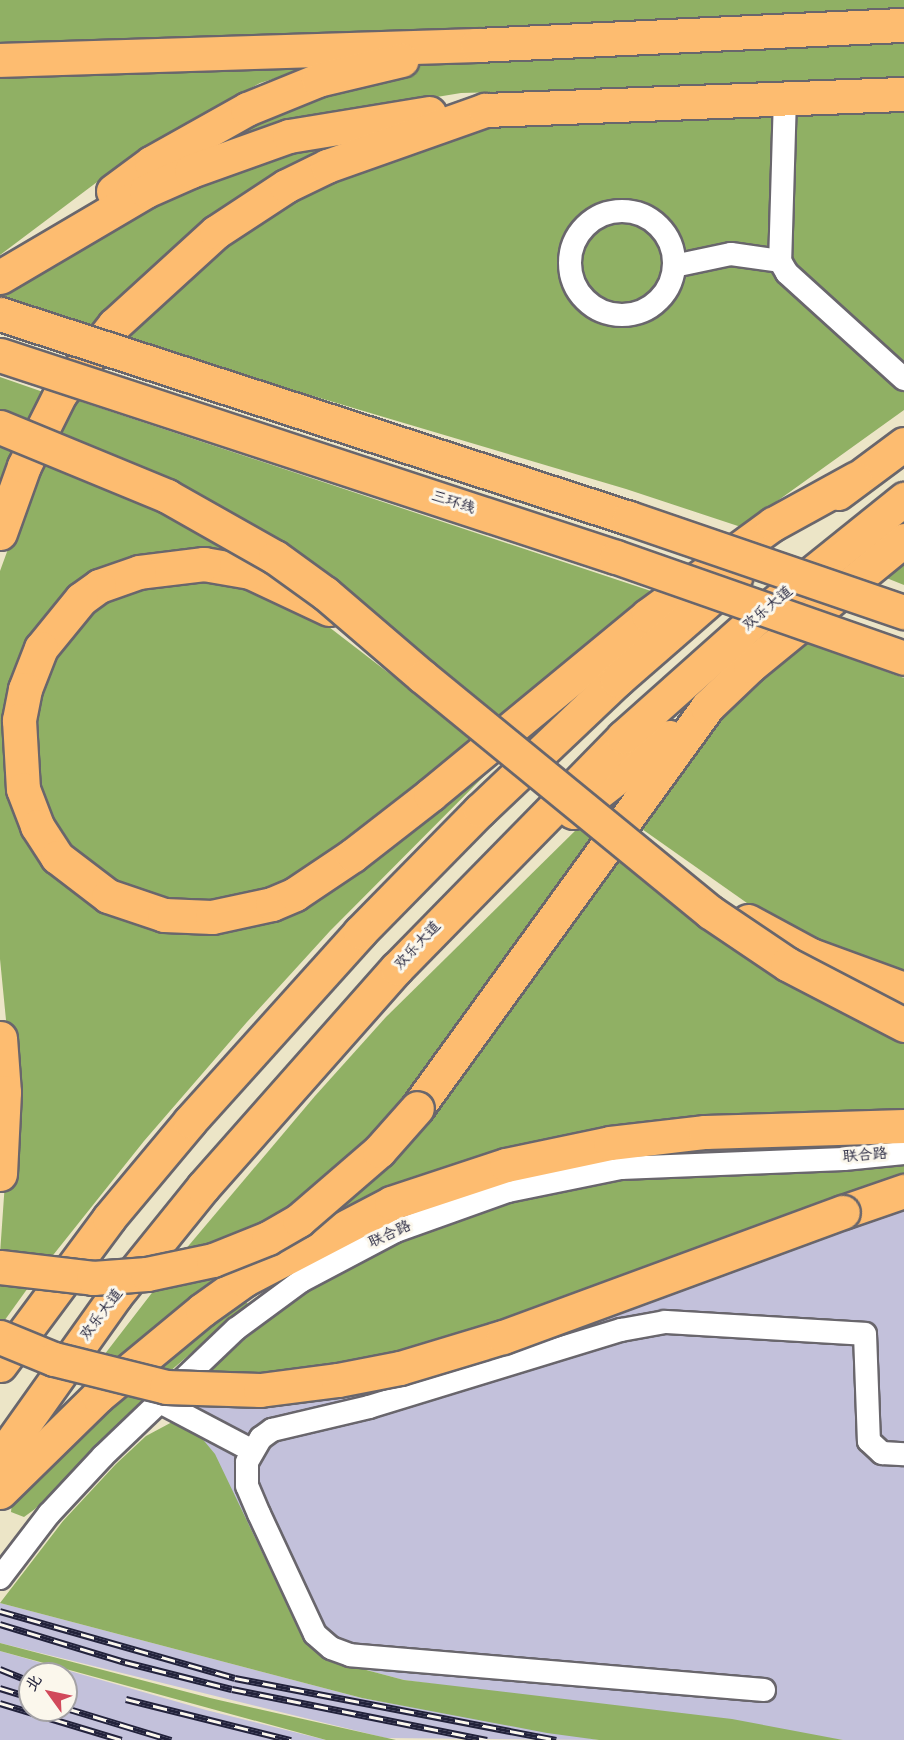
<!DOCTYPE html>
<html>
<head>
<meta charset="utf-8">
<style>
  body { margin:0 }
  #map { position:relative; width:904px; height:1740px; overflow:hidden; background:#ece5c7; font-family:Kalam,"LXGW WenKai TC",sans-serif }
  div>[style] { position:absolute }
  .industrial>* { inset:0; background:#c3c1db }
  .forest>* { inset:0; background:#90b064 }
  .roads { filter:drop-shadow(2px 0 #69666c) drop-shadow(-2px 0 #69666c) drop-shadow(0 2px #69666c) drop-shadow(0 -2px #69666c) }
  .minor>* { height:22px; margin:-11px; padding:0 11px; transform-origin:11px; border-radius:11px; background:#fff }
  .minor>.ring { margin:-11px; padding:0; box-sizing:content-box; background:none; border:22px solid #fff; border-radius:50% }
  .highway>* { height:33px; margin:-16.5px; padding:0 16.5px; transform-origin:16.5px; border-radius:16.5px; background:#fdbc70 }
  .rail>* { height:7px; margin-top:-3.5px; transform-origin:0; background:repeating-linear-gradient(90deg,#fbf7ec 0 14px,#22223b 0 28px); box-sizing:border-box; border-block:2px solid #22223b }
  .bridges { filter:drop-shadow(2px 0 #69666c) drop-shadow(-2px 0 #69666c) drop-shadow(0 2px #69666c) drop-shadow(0 -2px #69666c) }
  .highway-bridge>* { height:33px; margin:-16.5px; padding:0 16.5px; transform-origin:16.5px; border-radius:16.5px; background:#fdbc70 }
  span { translate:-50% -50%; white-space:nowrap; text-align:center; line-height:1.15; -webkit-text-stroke:6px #fbf7ec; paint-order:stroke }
  .street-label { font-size:15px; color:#22223b }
  .north { position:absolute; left:18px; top:1662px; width:60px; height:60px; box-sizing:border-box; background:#fbf7ec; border:2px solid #a4a2a5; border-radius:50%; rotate:303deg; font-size:16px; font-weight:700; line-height:24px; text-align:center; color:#22223b }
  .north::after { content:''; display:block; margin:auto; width:21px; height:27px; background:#d1495b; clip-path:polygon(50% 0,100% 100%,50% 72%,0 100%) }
</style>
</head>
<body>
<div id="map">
  <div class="industrial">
    <div style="clip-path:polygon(904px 1207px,904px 1740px,843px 1740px,404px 1680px,336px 1662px,303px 1632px,174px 1421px,168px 1422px,200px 1406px)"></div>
    <div style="clip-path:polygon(0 1603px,362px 1698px,599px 1740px,386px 1738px,0 1643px)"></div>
    <div style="clip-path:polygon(evenodd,0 1651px,206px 1710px,326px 1740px,0 1740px,0 1651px,30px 1674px,66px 1674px,66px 1710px,30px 1710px,30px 1674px)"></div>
  </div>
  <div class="forest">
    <div style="clip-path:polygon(0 0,904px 0,904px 12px,0 52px)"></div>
    <div style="clip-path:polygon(904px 40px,904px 82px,461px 93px,309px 118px,167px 162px,247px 117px,411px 65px,475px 57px)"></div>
    <div style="clip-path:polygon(318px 65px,260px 83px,191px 120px,117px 167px,0 255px,0 67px)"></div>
    <div style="clip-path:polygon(904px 108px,904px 410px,741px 527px,626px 489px,114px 337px,180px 274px,299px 192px,451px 134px,531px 122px)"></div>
    <div style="clip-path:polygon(378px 131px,93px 329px,0 300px,0 287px,84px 234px,233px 166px)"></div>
    <div style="clip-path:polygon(0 377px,46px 393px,30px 425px,0 414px)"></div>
    <div style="clip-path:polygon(70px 398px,651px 591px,637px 607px,503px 719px,387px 627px,52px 433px)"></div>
    <div style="clip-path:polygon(0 441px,19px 448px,0 488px)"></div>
    <div style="clip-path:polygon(42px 456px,83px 471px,250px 555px,185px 552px,32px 641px,31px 842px,214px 929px,493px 754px,500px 760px,330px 931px,247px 1022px,144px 1141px,46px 1264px,0 1254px,12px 1081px,0 959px,0 571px)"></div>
    <div style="clip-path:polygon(904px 558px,904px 585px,879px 575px)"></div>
    <div style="clip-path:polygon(176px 576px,230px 580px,316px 617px,477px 741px,289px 885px,190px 907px,98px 878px,55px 832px,29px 761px,42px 671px,77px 619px,112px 596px)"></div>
    <div style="clip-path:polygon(798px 640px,904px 678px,904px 978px,764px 915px,632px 822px,700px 741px)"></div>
    <div style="clip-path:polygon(580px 826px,596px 838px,421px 1083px,355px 1156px,269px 1222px,179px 1257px,315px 1096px,386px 1017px)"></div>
    <div style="clip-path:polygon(612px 850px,904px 1039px,904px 1109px,703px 1121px,527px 1145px,115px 1363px,101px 1359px,158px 1285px,308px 1224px)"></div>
    <div style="clip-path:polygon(904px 1161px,904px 1178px,438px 1344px,291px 1374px,198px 1377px,309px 1288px,424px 1228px,524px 1197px,587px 1184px,652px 1175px,811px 1173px)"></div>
    <div style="clip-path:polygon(0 1279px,30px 1285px,2px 1324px,0 1323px)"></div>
    <div style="clip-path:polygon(242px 1298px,248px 1304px,168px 1373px,143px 1369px)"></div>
    <div style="clip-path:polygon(121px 1390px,149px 1396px,35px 1509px,24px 1517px,11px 1512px,12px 1502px)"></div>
    <div style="clip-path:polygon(174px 1421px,200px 1436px,215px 1454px,293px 1617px,303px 1632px,336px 1662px,404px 1680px,732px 1719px,843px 1740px,599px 1740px,547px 1733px,362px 1698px,0 1603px,63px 1521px,116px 1464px,146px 1436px)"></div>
    <div style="clip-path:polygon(0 1643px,210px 1698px,396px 1740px,326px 1740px,0 1651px)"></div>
  </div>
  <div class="roads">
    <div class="minor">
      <div style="left:785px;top:97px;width:164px;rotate:91.7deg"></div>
      <div style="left:780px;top:261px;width:14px;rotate:60deg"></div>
      <div style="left:787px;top:273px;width:158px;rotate:42.2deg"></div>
      <div class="ring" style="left:570px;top:211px;width:82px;height:82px"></div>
      <div style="left:674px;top:266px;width:58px;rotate:-11.9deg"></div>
      <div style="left:731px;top:254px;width:49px;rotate:8.1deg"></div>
      <div style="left:158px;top:1401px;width:107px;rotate:27.8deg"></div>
      <div style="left:0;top:1578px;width:81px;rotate:-52.6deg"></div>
      <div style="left:49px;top:1514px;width:79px;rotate:-47deg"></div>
      <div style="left:103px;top:1456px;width:184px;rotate:-43.7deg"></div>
      <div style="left:236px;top:1329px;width:81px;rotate:-36.4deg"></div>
      <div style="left:301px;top:1281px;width:107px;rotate:-27.8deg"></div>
      <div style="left:396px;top:1231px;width:119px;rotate:-19.7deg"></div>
      <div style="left:508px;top:1191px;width:115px;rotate:-11.5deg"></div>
      <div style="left:621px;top:1168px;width:223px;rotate:-2.3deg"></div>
      <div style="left:844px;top:1159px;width:60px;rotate:-5.7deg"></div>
      <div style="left:764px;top:1690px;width:415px;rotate:-175.2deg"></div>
      <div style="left:350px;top:1655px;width:20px;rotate:-160deg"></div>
      <div style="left:331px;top:1648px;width:21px;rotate:-139deg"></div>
      <div style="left:315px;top:1634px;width:132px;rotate:-115deg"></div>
      <div style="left:259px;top:1514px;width:30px;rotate:-113deg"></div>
      <div style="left:247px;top:1486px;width:24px;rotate:-90deg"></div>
      <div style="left:247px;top:1462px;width:28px;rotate:-60deg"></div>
      <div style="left:261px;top:1438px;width:14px;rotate:-36deg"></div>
      <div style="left:272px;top:1430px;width:100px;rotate:-13.3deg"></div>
      <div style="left:369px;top:1407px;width:264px;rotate:-17deg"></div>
      <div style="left:621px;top:1330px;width:45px;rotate:-10.3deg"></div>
      <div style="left:665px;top:1322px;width:200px;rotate:3.4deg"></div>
      <div style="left:865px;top:1334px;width:107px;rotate:87.9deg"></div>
      <div style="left:869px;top:1441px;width:18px;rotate:43deg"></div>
      <div style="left:882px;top:1453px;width:22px;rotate:3deg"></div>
    </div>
    <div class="highway">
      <div style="left:0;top:60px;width:477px;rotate:-1.8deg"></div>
      <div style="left:477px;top:45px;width:427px;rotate:-2.7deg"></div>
      <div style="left:113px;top:191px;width:47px;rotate:-36.4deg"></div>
      <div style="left:151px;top:163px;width:110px;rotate:-29.4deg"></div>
      <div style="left:247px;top:109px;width:77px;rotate:-22.2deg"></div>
      <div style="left:318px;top:80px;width:86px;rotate:-13.4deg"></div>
      <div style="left:0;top:277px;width:169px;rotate:-30.5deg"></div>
      <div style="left:146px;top:191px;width:49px;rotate:-24deg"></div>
      <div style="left:191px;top:171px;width:104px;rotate:-19.7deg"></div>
      <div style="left:289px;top:136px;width:142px;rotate:-9.3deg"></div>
      <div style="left:838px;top:493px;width:82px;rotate:-36.6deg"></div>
      <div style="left:0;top:533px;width:71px;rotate:-70.3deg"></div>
      <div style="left:24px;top:466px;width:80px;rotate:-63.4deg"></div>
      <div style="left:60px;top:394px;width:88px;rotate:-52deg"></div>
      <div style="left:114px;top:325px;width:138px;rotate:-42.4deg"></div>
      <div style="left:216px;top:232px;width:84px;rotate:-33.3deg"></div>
      <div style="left:286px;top:186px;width:46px;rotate:-26deg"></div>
      <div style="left:327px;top:166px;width:168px;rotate:-19.5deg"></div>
      <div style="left:485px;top:110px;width:419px;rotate:-2.2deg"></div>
      <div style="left:329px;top:609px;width:87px;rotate:-154.9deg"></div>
      <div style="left:250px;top:572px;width:47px;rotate:-170.1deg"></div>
      <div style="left:204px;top:564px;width:65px;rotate:173deg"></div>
      <div style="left:139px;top:572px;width:42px;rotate:160.7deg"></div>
      <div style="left:99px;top:586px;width:22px;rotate:144deg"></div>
      <div style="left:81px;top:599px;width:63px;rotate:129.2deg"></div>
      <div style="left:41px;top:648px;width:44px;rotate:111.3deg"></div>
      <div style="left:25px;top:689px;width:32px;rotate:101deg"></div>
      <div style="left:19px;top:720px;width:69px;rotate:86.7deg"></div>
      <div style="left:23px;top:789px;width:40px;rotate:69deg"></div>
      <div style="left:37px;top:826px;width:37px;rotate:57deg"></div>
      <div style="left:57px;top:857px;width:64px;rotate:37.4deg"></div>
      <div style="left:108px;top:896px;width:59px;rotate:18.7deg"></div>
      <div style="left:164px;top:915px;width:48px;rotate:2.4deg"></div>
      <div style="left:212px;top:917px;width:61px;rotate:-12.2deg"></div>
      <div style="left:272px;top:904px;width:25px;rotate:-23deg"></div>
      <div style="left:295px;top:894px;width:70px;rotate:-33.9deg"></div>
      <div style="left:353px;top:855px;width:98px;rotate:-37.9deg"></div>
      <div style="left:430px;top:795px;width:283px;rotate:-39.5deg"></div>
      <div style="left:648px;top:615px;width:155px;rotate:-36.1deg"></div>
      <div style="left:773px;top:524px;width:94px;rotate:-28.8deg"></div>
      <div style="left:573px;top:812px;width:122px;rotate:-38deg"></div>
      <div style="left:748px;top:921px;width:72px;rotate:28.4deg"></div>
      <div style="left:811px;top:955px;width:99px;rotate:20.1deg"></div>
      <div style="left:0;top:1038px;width:54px;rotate:85.8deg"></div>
      <div style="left:4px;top:1092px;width:82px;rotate:92.8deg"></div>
      <div style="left:417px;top:1108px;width:495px;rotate:-54.1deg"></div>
      <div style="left:707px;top:707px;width:59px;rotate:-43.6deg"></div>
      <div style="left:750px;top:666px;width:199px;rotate:-39.3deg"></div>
      <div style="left:843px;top:1212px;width:65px;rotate:-19deg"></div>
      <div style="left:0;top:1365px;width:183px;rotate:-53.4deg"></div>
      <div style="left:109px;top:1218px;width:126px;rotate:-50.1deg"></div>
      <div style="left:190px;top:1121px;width:254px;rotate:-48deg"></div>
      <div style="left:360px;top:932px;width:171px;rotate:-45.5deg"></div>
      <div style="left:480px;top:810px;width:189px;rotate:-43.5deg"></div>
      <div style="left:617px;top:680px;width:157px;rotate:-41.1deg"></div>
      <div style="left:0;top:1458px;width:199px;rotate:-54.6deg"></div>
      <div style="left:115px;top:1296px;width:140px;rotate:-51.1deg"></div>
      <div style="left:203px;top:1187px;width:293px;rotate:-48.5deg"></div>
      <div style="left:397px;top:968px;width:323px;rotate:-45.6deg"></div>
      <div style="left:623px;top:737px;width:185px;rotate:-41.7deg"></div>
      <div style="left:761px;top:614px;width:184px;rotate:-38.8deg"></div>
      <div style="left:0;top:1492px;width:137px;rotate:-44.4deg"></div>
      <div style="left:98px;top:1396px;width:135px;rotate:-39.6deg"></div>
      <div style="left:202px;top:1310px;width:52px;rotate:-35.5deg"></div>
      <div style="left:244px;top:1280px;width:166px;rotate:-27.6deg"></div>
      <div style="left:391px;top:1203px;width:121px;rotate:-18.3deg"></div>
      <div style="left:506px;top:1165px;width:106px;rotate:-11.9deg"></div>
      <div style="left:610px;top:1143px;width:96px;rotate:-6.6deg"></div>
      <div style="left:705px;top:1132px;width:199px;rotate:-1.7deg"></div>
    </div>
  </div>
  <div class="rail">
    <div style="left:0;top:1611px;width:244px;rotate:15.9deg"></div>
    <div style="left:235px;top:1678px;width:327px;rotate:10.9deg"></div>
    <div style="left:0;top:1624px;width:131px;rotate:16.9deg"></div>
    <div style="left:125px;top:1662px;width:110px;rotate:14.2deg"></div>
    <div style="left:232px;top:1689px;width:260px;rotate:11.3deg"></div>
    <div style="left:0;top:1669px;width:32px;rotate:22deg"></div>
    <div style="left:0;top:1688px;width:31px;rotate:17deg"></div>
    <div style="left:126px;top:1699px;width:170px;rotate:14deg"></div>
    <div style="left:0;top:1703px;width:127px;rotate:16.9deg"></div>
    <div style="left:66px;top:1708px;width:110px;rotate:16.9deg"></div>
  </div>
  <div class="bridges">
    <div class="highway-bridge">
      <div style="left:0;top:314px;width:661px;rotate:17.97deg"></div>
      <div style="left:629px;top:518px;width:291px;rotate:18.9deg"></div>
      <div style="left:0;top:355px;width:648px;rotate:18.16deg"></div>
      <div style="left:616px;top:557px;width:305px;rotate:19.3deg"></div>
      <div style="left:0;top:427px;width:181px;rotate:22.4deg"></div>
      <div style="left:167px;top:496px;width:124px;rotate:29.5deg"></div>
      <div style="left:275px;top:557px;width:62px;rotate:35.8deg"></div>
      <div style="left:325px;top:593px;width:129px;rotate:40.6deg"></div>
      <div style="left:423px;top:677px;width:371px;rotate:39.3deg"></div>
      <div style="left:710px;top:912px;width:93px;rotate:34deg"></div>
      <div style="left:787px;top:964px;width:132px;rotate:27.5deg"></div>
      <div style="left:0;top:1267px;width:94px;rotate:6.7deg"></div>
      <div style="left:93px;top:1278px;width:54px;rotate:-4.2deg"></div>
      <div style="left:147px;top:1274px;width:67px;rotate:-12deg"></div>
      <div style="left:213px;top:1260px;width:59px;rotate:-21.8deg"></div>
      <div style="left:268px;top:1238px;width:36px;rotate:-30deg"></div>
      <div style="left:299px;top:1220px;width:106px;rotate:-40.8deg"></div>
      <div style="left:379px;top:1151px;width:57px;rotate:-48.5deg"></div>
      <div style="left:0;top:1337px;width:58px;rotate:22.2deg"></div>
      <div style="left:54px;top:1359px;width:115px;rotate:14deg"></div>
      <div style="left:166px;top:1387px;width:94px;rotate:1.8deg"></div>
      <div style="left:260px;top:1390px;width:79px;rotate:-7.3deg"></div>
      <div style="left:338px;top:1380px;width:63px;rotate:-11deg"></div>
      <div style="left:400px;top:1368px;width:108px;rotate:-16.8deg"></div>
      <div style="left:503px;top:1337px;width:362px;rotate:-20.2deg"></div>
    </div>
  </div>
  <div class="street-label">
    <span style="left:453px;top:503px;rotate:18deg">三环线</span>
    <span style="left:768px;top:609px;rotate:-40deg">欢乐大道</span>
    <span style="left:418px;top:946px;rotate:-47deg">欢乐大道</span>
    <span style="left:865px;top:1156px;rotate:-5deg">联合路</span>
    <span style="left:390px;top:1235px;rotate:-25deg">联合路</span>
    <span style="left:102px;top:1315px;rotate:-53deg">欢乐大道</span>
  </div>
  <div class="north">北</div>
</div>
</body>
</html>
